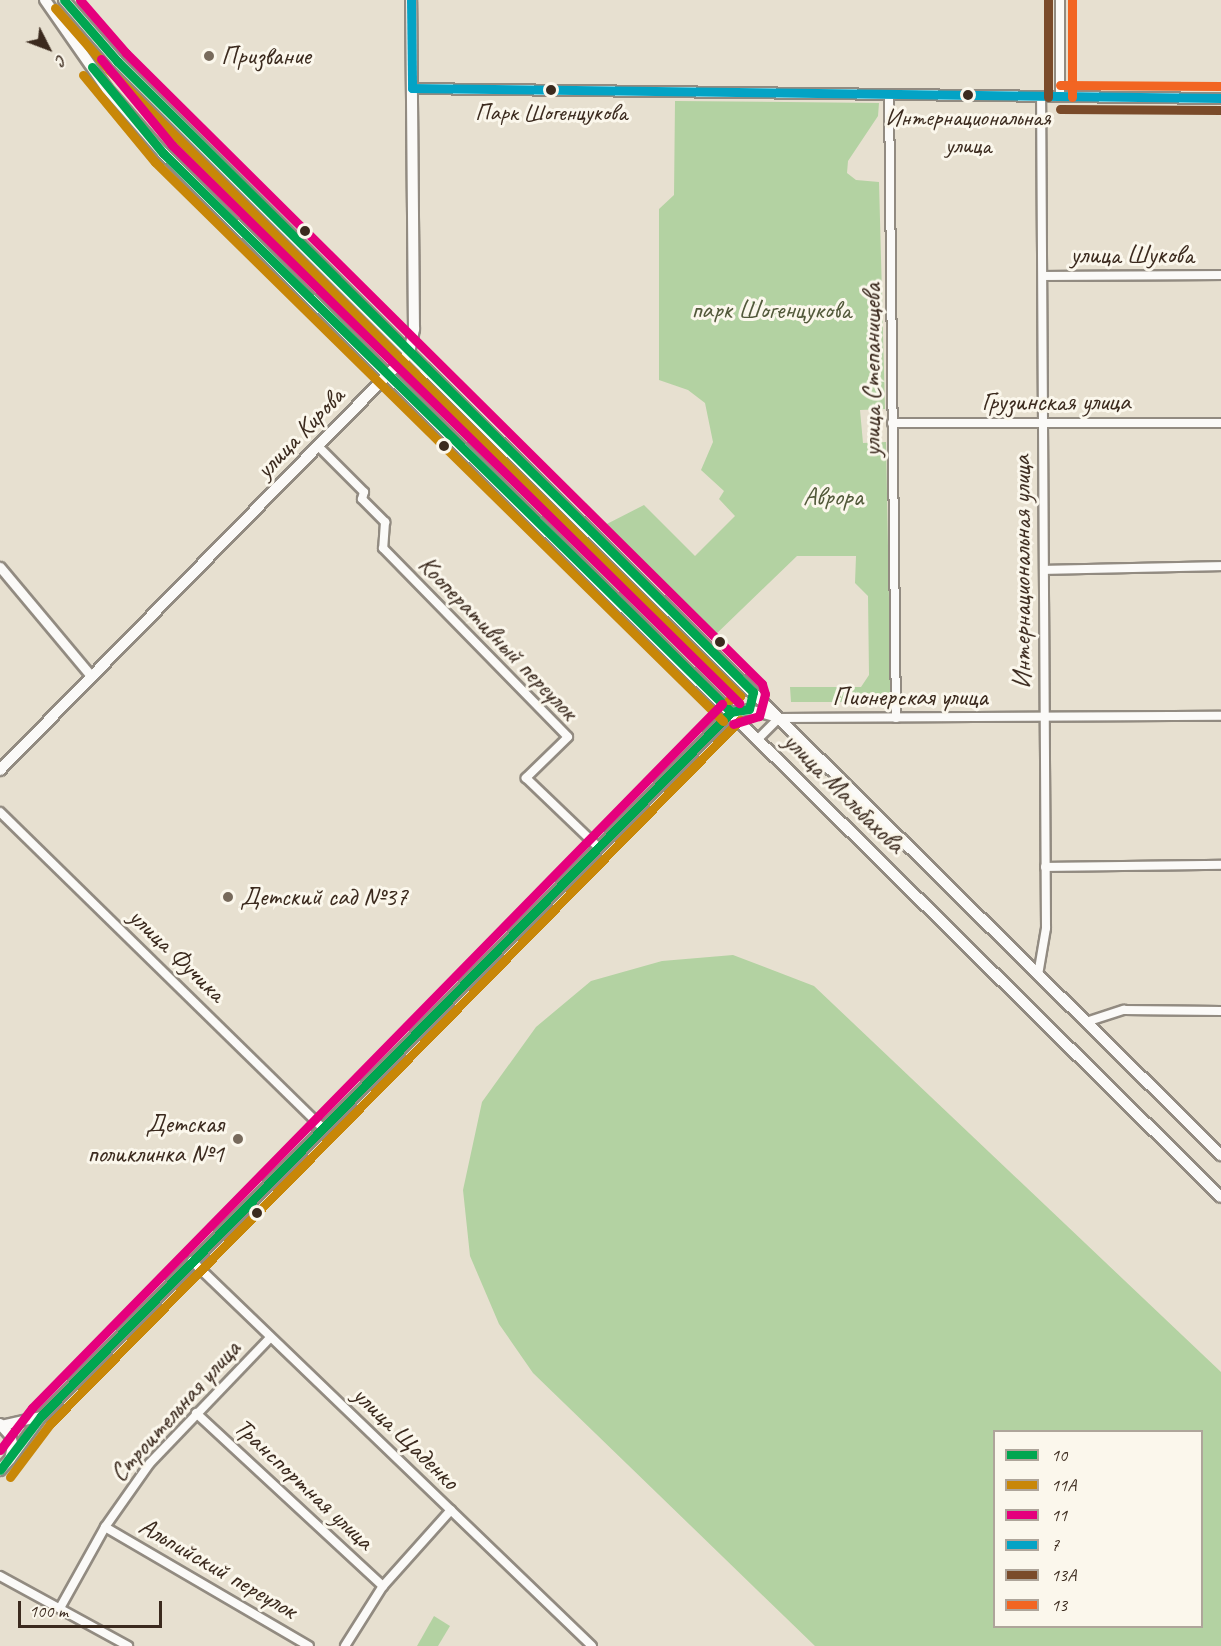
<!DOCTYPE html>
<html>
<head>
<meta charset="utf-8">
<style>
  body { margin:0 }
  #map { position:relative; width:1221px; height:1646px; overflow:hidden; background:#e7e0d0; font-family:Caveat,sans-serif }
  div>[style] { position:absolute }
  .green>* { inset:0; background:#b3d2a2 }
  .roads { filter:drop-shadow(2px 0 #928b81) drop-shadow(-2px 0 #928b81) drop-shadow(0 2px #928b81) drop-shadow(0 -2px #928b81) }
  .minor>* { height:8px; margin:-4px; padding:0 4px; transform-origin:4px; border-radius:4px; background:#fbfaf8 }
  .tertiary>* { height:9px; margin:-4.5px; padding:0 4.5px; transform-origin:4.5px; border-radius:4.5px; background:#fbfaf8 }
  .secondary>* { height:10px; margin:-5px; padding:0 5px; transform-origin:5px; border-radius:5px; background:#fbfaf8 }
  .bus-1>* { height:9px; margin:-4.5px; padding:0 4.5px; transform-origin:4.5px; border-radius:4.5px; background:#00a651 }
  .bus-2>* { height:9px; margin:-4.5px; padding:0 4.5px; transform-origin:4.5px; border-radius:4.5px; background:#c88708 }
  .bus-3>* { height:9px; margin:-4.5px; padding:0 4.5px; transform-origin:4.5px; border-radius:4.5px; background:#e5007d }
  .bus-4>* { height:9px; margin:-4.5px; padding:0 4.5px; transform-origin:4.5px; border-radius:4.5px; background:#03a3c5 }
  .bus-5>* { height:9px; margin:-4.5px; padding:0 4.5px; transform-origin:4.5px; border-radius:4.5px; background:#7a4b2a }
  .bus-6>* { height:9px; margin:-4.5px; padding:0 4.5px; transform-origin:4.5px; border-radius:4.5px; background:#f26522 }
  .dots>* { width:16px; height:16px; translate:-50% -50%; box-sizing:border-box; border:3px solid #fbf7ec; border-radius:50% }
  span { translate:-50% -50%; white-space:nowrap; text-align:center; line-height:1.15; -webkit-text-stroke:6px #fbf7ec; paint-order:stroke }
  .bus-label { font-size:24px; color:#3b2a1e }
  .poi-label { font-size:26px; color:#3b2a1e }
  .left { translate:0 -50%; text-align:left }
  .right { translate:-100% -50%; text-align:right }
  .street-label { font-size:26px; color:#3b2a1e }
  .park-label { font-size:26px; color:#52593a }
  .legend { position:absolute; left:993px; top:1430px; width:210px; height:198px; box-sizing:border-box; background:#fbf7ec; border:2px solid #aea59a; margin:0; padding:8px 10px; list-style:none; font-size:18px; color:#3b2a1e }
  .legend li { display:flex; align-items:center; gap:12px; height:30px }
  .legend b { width:30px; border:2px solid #aea59a }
  .north { position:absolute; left:18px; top:18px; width:60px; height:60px; -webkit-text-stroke:4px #fbf7ec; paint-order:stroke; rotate:132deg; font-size:16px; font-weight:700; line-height:24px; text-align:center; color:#3b2a1e }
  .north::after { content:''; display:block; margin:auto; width:21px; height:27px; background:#3b2a1e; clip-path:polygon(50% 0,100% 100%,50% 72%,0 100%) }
  .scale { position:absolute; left:18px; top:1601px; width:144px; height:27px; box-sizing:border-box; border:3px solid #3b2a1e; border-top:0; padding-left:8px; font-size:18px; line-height:21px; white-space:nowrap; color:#3b2a1e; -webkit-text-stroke:4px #fbf7ec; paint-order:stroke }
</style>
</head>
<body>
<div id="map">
  <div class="green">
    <div style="clip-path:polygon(675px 101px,879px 103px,878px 116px,848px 161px,847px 173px,856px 180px,879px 182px,885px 409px,860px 410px,863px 443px,886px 442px,891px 702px,791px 702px,790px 687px,861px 687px,869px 675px,868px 596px,855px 583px,856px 556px,797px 556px,712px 638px,599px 528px,644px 505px,695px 556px,735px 516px,719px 499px,724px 491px,701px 470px,713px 442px,705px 403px,688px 390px,659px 380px,659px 209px,674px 195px)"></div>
    <div style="clip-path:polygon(238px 200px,243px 200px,387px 343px,388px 353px,380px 356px,233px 211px,233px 202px)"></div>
    <div style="clip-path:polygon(413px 369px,741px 691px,742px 702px,730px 701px,406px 384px,404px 379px)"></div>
    <div style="clip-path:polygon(evenodd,733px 955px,814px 986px,1221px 1372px,1221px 1646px,815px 1646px,533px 1373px,499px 1324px,470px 1256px,463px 1190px,482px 1102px,536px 1027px,591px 981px,662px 961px,733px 955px,994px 1432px,1202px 1432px,1202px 1626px,994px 1626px,994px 1432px)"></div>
    <div style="clip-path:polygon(434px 1616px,450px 1626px,438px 1646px,417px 1646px)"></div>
  </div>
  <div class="roads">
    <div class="minor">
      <div style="left:1060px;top:0;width:97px;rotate:90deg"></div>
      <div style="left:889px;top:95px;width:623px;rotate:89.36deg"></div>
      <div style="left:1043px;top:276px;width:178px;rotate:-0.3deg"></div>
      <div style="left:892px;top:423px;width:329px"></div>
      <div style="left:318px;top:446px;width:65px;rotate:45deg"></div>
      <div style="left:364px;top:492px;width:7px;rotate:106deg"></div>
      <div style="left:362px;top:499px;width:33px;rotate:45deg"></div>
      <div style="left:385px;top:522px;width:26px;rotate:94deg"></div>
      <div style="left:383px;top:548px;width:264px;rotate:45.6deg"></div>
      <div style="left:568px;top:737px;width:59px;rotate:135.7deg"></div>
      <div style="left:526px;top:778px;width:100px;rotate:43.8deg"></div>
      <div style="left:1044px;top:570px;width:177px;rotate:-1.3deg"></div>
      <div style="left:758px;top:739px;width:30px;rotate:-45deg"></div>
      <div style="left:779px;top:718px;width:442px;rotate:-0.3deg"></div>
      <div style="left:0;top:812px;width:453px;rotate:44.4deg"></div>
      <div style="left:1045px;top:867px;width:176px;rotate:-0.7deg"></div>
      <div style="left:1038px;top:975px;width:48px;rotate:-80.3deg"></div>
      <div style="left:1046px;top:928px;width:832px;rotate:-90.34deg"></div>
      <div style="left:1086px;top:1022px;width:40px;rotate:-18deg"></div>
      <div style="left:1124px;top:1010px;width:97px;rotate:0.6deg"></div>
      <div style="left:192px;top:1261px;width:555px;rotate:43.91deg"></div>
      <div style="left:196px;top:1413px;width:255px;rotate:42.8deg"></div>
      <div style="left:105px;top:1527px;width:236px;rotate:30.3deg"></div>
      <div style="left:0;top:1576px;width:146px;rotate:28.7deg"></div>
      <div style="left:60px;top:1608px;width:93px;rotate:-60.9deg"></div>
      <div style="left:105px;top:1527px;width:78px;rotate:-54.9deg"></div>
      <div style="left:150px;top:1463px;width:173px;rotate:-46.2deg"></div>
      <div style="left:345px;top:1646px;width:71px;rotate:-57.7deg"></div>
      <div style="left:383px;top:1586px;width:102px;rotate:-48.2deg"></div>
    </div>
    <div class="tertiary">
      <div style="left:412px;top:88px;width:809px;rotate:0.71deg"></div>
      <div style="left:0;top:567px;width:142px;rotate:50.1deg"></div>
      <div style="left:1px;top:1425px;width:41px;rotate:-12.7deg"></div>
      <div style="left:11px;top:1457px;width:51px;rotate:-53.8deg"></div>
      <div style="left:41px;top:1416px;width:986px;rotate:-45.58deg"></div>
      <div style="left:731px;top:712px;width:18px;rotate:-9deg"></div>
      <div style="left:749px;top:709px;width:29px;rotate:16deg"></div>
    </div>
    <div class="secondary">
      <div style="left:45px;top:0;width:108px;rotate:55.1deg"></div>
      <div style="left:107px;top:89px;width:85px;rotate:48.8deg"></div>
      <div style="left:163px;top:153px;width:1486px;rotate:44.62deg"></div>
      <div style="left:64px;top:0;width:81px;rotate:49deg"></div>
      <div style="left:117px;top:61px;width:436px;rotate:45deg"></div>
      <div style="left:425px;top:369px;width:1119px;rotate:44.64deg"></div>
      <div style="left:0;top:770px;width:584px;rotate:-45.55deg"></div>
      <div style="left:409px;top:353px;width:25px;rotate:-78deg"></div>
      <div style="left:414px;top:329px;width:329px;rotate:-90.5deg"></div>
      <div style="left:0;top:1424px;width:15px;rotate:48deg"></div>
      <div style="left:10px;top:1435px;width:12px;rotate:76deg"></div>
      <div style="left:13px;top:1447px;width:12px;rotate:104deg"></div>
      <div style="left:10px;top:1459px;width:15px;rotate:132deg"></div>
    </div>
  </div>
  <div class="bus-1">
    <div style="left:64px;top:0;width:81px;rotate:49deg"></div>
    <div style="left:117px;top:61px;width:896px;rotate:44.77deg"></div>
    <div style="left:753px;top:692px;width:17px;rotate:103deg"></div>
    <div style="left:749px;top:709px;width:18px;rotate:171deg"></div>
    <div style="left:92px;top:67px;width:112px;rotate:50.5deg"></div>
    <div style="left:163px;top:153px;width:797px;rotate:44.54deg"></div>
    <div style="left:0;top:1470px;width:68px;rotate:-52.8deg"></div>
    <div style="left:41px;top:1416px;width:986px;rotate:-45.58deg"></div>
  </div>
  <div class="bus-2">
    <div style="left:55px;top:8px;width:82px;rotate:48.9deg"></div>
    <div style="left:109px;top:70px;width:889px;rotate:44.77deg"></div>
    <div style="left:740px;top:696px;width:12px;rotate:160deg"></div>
    <div style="left:83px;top:75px;width:113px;rotate:50.4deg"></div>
    <div style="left:155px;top:162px;width:797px;rotate:44.54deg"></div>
    <div style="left:10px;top:1477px;width:66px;rotate:-53deg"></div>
    <div style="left:50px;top:1424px;width:986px;rotate:-45.58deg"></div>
  </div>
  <div class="bus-3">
    <div style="left:80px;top:0;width:70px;rotate:49deg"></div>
    <div style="left:126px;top:53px;width:896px;rotate:44.77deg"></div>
    <div style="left:762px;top:684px;width:10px;rotate:73deg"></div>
    <div style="left:765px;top:694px;width:23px;rotate:105deg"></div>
    <div style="left:759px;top:716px;width:27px;rotate:163deg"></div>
    <div style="left:101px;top:59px;width:112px;rotate:50.5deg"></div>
    <div style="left:172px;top:145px;width:796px;rotate:44.54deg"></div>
    <div style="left:0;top:1450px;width:53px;rotate:-52.7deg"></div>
    <div style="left:32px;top:1408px;width:986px;rotate:-45.58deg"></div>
  </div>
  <div class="bus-4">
    <div style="left:411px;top:0;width:88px;rotate:89.3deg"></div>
    <div style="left:412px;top:88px;width:809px;rotate:0.71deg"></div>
  </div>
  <div class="bus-5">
    <div style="left:1048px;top:0;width:97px;rotate:90deg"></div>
    <div style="left:1060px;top:109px;width:161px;rotate:0.4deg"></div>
  </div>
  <div class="bus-6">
    <div style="left:1072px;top:0;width:97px;rotate:90deg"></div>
    <div style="left:1060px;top:85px;width:161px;rotate:0.4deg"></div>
  </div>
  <div class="dots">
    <div style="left:209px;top:56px;background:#776a5c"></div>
    <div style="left:551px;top:90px;background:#3b2a1e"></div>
    <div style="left:968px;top:95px;background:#3b2a1e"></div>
    <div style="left:305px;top:231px;background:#3b2a1e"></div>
    <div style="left:444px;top:446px;background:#3b2a1e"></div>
    <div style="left:720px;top:642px;background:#3b2a1e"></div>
    <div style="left:228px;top:897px;background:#776a5c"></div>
    <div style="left:238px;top:1139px;background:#776a5c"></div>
    <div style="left:257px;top:1213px;background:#3b2a1e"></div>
  </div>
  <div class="bus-label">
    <span style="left:551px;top:113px">Парк Шогенцукова</span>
    <span style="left:968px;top:132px">Интернациональная<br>улица</span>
  </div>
  <div class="poi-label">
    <span class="left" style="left:221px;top:56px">Призвание</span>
    <span class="left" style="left:240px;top:897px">Детский сад №37</span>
    <span class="right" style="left:224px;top:1139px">Детская<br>поликлинка №1</span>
  </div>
  <div class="street-label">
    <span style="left:1132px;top:255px">улица Шукова</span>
    <span style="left:872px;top:370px;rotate:-90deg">улица Степанищева</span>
    <span style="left:1056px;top:402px">Грузинская улица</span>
    <span style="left:300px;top:433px;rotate:-46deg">улица Кирова</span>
    <span style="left:1022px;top:572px;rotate:-90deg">Интернациональная улица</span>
    <span style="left:498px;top:638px;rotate:46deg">Кооперативный переулок</span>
    <span style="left:910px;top:697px">Пионерская улица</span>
    <span style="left:844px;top:793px;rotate:45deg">улица Мальбахова</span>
    <span style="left:177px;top:955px;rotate:44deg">улица Фучика</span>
    <span style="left:175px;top:1411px;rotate:-48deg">Строительная улица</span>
    <span style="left:406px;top:1438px;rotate:44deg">улица Щаденко</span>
    <span style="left:304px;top:1484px;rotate:43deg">Транспортная улица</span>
    <span style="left:218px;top:1568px;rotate:30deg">Альпийский переулок</span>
  </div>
  <div class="park-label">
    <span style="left:771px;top:310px">парк Шогенцукова</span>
    <span style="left:833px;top:497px">Аврора</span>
  </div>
  <ul class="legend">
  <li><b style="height:8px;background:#00a651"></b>10</li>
  <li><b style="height:8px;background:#c88708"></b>11А</li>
  <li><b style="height:8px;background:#e5007d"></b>11</li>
  <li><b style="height:8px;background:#03a3c5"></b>7</li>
  <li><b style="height:8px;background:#7a4b2a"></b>13А</li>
  <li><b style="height:8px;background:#f26522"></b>13</li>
  </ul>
  <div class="north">С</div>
  <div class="scale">100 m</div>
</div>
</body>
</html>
